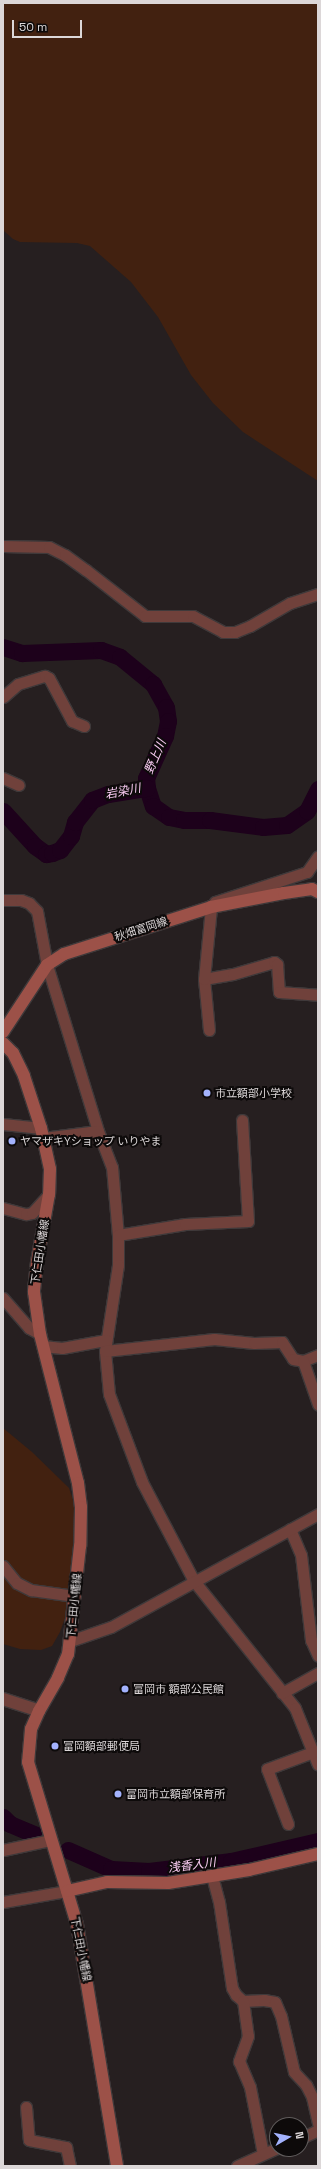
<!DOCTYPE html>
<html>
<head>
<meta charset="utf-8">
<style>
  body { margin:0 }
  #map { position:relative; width:321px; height:2169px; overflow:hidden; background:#261f20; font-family:"Space Grotesk","Noto Sans JP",sans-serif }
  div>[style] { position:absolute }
  .green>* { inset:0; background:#422110 }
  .river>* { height:17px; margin:-8.5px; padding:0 8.5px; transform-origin:8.5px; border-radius:8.5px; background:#1d011b }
  .roads { filter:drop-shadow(1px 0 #3f393a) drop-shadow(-1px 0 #3f393a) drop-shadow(0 1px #3f393a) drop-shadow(0 -1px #3f393a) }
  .minor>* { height:11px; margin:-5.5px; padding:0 5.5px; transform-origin:5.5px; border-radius:5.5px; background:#70413b }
  .tertiary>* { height:12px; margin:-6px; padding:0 6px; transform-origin:6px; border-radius:6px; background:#70413b }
  .secondary>* { height:12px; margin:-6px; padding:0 6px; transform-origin:6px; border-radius:6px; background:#9c5148 }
  .dots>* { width:11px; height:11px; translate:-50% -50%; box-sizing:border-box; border:2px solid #0d0a0a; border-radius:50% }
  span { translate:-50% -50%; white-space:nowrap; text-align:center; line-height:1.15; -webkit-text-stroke:4px #0d0a0a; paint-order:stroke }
  .street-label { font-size:11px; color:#dcd7d8 }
  .poi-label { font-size:11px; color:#dcd7d8 }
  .left { translate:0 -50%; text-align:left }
  .water-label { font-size:12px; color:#fbcdf4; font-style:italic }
  .frame { position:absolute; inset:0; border:4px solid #dcd7d8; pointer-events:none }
  .north { position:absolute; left:269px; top:2117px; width:40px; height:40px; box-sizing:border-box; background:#0d0a0a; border:1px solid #605c5c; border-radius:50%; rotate:81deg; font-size:11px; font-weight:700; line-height:16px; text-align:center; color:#dcd7d8 }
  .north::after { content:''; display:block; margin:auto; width:14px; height:18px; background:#a3b2fd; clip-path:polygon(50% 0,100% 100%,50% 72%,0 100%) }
  .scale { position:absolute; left:12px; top:20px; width:70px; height:18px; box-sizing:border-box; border:2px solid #dcd7d8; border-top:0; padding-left:5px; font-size:12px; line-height:14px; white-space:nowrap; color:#dcd7d8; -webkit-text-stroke:3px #0d0a0a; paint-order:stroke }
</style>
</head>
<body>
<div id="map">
  <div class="green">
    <div style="clip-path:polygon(3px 3px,318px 3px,318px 481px,243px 432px,213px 403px,191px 375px,158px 317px,131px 282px,90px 246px,77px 243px,20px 242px,13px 239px,4px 231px)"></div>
    <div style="clip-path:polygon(3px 1428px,32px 1452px,69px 1488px,78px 1515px,77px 1584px,60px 1632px,52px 1646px,41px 1650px,20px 1649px,3px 1644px)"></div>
  </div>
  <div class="river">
    <div style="left:3px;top:647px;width:20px;rotate:18deg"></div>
    <div style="left:22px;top:653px;width:79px;rotate:-2.2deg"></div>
    <div style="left:101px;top:650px;width:20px;rotate:20deg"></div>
    <div style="left:120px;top:657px;width:43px;rotate:39.3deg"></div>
    <div style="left:153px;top:684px;width:26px;rotate:61deg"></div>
    <div style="left:166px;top:707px;width:14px;rotate:82deg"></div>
    <div style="left:168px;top:721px;width:15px;rotate:101deg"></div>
    <div style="left:165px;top:736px;width:46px;rotate:114.3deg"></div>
    <div style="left:146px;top:778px;width:10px;rotate:84deg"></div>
    <div style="left:147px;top:788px;width:19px;rotate:72deg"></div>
    <div style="left:153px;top:806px;width:19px;rotate:35deg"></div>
    <div style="left:169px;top:817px;width:15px;rotate:11deg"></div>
    <div style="left:184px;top:820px;width:26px"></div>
    <div style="left:210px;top:820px;width:53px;rotate:7.5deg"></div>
    <div style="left:263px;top:827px;width:24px;rotate:-5deg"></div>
    <div style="left:287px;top:825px;width:24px;rotate:-35deg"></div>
    <div style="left:307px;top:811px;width:25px;rotate:-63deg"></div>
    <div style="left:3px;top:811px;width:47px;rotate:47.6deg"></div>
    <div style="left:35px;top:846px;width:14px;rotate:36deg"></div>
    <div style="left:46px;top:854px;width:6px;rotate:-9deg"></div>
    <div style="left:52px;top:853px;width:9px;rotate:-21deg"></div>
    <div style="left:60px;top:850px;width:18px;rotate:-52deg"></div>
    <div style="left:71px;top:836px;width:15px;rotate:-74deg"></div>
    <div style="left:75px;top:822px;width:28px;rotate:-52deg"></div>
    <div style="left:92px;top:800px;width:17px;rotate:-21deg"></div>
    <div style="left:108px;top:794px;width:39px;rotate:-9deg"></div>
    <div style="left:3px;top:1817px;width:10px;rotate:45deg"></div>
    <div style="left:10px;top:1824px;width:28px;rotate:23deg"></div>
    <div style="left:68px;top:1850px;width:47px;rotate:23.8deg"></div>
    <div style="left:111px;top:1869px;width:38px;rotate:3deg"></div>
    <div style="left:149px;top:1871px;width:83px;rotate:-7deg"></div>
    <div style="left:231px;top:1861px;width:89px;rotate:-12.9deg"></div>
  </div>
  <div class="roads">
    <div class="minor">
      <div style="left:3px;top:546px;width:46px;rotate:1.2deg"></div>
      <div style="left:49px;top:547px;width:18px;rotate:27deg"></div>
      <div style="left:65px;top:555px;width:26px;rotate:36deg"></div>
      <div style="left:86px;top:570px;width:75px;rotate:37.9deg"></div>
      <div style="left:145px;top:616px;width:48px"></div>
      <div style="left:193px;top:616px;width:34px;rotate:28deg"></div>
      <div style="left:223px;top:632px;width:12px"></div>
      <div style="left:235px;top:632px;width:16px;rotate:-22deg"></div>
      <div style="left:250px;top:626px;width:46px;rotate:-29.9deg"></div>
      <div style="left:290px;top:603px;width:29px;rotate:-18deg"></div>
      <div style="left:3px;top:697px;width:20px;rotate:-41deg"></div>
      <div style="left:18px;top:684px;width:28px;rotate:-17deg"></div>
      <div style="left:45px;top:676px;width:4px;rotate:27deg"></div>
      <div style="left:49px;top:678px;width:49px;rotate:61.9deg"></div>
      <div style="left:72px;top:721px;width:13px;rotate:23deg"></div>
      <div style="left:3px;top:778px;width:17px;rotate:24deg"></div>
      <div style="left:3px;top:900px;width:18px"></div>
      <div style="left:21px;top:900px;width:9px;rotate:21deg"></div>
      <div style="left:29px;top:903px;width:11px;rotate:45deg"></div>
      <div style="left:37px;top:911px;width:55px;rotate:79.5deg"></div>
      <div style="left:47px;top:965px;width:174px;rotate:72.9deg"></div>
      <div style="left:98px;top:1131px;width:39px;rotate:69deg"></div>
      <div style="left:112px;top:1167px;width:68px;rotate:85deg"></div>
      <div style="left:118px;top:1235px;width:30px;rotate:90deg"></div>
      <div style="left:118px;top:1265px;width:87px;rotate:98.6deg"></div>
      <div style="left:105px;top:1351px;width:43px;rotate:84.7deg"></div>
      <div style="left:109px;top:1394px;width:94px;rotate:69.4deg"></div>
      <div style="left:142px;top:1482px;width:112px;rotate:62.3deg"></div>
      <div style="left:194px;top:1581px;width:162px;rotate:51.5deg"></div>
      <div style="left:295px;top:1708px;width:61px;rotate:68deg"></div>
      <div style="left:204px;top:979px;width:29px;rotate:-10deg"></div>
      <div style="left:233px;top:974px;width:43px;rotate:-16.3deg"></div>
      <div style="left:274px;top:962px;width:4px;rotate:34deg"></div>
      <div style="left:277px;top:964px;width:28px;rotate:86deg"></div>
      <div style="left:279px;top:992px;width:39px;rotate:4deg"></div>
      <div style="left:209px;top:1030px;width:51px;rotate:-95.6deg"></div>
      <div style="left:204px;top:979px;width:72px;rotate:-84.4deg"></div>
      <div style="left:211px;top:907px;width:6px;rotate:-51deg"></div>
      <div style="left:215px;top:902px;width:97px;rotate:-18.1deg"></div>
      <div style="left:307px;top:872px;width:19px;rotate:-55deg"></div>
      <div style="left:3px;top:1124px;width:38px;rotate:6deg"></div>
      <div style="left:43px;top:1138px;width:55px;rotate:-7.3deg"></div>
      <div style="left:3px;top:1208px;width:24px;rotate:15deg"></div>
      <div style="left:26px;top:1214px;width:6px;rotate:-9deg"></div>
      <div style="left:32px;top:1213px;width:25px;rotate:-48deg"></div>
      <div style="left:118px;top:1235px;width:68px;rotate:-9.3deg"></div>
      <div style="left:185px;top:1224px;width:63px;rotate:-2.7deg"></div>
      <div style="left:248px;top:1221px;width:101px;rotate:-93.4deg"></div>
      <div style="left:3px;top:1298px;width:40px;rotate:49deg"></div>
      <div style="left:29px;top:1328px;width:13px;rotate:29deg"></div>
      <div style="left:43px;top:1346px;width:19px;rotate:6deg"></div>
      <div style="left:62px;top:1348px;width:45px;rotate:-10.3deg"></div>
      <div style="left:105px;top:1351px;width:110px;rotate:-6.3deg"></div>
      <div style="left:214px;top:1339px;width:40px;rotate:5.7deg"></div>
      <div style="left:254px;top:1343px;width:28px;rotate:-2deg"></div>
      <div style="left:282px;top:1342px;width:20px;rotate:57deg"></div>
      <div style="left:293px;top:1359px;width:10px;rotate:11deg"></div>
      <div style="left:303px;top:1361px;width:16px;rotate:-22deg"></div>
      <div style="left:303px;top:1361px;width:46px;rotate:70.8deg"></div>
      <div style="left:290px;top:1529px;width:28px;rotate:67deg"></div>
      <div style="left:301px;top:1555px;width:86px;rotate:83.3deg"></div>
      <div style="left:311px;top:1640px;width:17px;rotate:66deg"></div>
      <div style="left:3px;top:1566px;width:22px;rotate:51deg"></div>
      <div style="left:17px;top:1583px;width:16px;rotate:27deg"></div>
      <div style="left:31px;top:1590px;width:44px;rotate:7.8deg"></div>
      <div style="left:70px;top:1641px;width:43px;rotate:-18.9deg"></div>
      <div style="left:111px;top:1627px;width:236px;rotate:-28.6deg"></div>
      <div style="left:282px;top:1693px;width:41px;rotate:-29.1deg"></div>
      <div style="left:288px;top:1824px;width:59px;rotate:-110.9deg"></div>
      <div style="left:267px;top:1769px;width:49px;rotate:-20.3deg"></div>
      <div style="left:3px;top:1850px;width:49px;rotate:-11.8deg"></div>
      <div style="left:212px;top:1876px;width:27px;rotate:75deg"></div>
      <div style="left:219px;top:1902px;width:87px;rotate:81.4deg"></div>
      <div style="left:232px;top:1988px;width:8px;rotate:60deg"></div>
      <div style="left:236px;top:1995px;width:9px;rotate:41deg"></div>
      <div style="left:243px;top:2001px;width:21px;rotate:-3deg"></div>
      <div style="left:264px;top:2000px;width:11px;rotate:10deg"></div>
      <div style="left:275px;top:2002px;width:15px;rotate:67deg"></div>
      <div style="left:281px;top:2016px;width:57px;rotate:76.9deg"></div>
      <div style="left:294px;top:2072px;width:18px;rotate:47deg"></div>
      <div style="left:306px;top:2085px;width:13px;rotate:63deg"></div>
      <div style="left:312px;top:2097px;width:28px;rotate:77deg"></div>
      <div style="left:3px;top:1902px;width:65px;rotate:-9.8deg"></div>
      <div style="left:243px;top:2001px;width:35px;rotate:82deg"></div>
      <div style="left:248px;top:2036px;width:27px;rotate:110deg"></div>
      <div style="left:239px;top:2061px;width:28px;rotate:67deg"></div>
      <div style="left:250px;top:2087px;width:68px;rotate:79deg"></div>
      <div style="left:26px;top:2107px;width:33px;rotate:85deg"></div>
      <div style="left:29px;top:2140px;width:38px;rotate:11deg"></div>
      <div style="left:66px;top:2147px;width:19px;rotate:78deg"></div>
      <div style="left:301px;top:2138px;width:19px;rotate:-25deg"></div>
      <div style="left:237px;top:2166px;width:44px;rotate:-24.2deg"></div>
    </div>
    <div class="tertiary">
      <div style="left:3px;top:1699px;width:38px;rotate:18deg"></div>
    </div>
    <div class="secondary">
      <div style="left:3px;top:1032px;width:80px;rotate:-56.7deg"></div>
      <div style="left:47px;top:965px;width:20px;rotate:-33deg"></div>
      <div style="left:64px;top:954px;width:154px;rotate:-17.7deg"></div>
      <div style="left:211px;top:907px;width:74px;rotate:-10.9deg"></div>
      <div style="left:284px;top:893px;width:28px;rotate:-8deg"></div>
      <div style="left:312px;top:889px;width:7px;rotate:27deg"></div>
      <div style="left:3px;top:1043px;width:14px;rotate:45deg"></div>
      <div style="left:13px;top:1053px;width:25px;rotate:64deg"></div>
      <div style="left:24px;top:1076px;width:55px;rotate:71.9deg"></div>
      <div style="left:41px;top:1128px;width:42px;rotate:77.6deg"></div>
      <div style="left:50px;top:1169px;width:25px;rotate:92deg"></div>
      <div style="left:49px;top:1194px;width:69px;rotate:100deg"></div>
      <div style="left:37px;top:1262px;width:30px;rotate:96deg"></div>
      <div style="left:34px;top:1292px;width:42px;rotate:81.9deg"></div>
      <div style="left:40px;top:1334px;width:154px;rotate:75.7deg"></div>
      <div style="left:78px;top:1483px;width:24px;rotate:83deg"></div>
      <div style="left:81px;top:1507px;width:39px;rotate:91deg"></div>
      <div style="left:80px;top:1546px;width:109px;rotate:96.3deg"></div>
      <div style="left:68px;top:1654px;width:26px;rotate:113deg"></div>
      <div style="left:58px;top:1678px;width:38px;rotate:120deg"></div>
      <div style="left:39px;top:1711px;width:20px;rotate:114deg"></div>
      <div style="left:31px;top:1729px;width:33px;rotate:95deg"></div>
      <div style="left:28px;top:1762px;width:169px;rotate:73.2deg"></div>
      <div style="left:77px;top:1924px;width:245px;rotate:80.6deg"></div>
      <div style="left:67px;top:1891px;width:41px;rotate:-12.7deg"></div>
      <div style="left:107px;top:1882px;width:61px;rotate:0.9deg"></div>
      <div style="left:168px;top:1883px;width:82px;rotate:-9.1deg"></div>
      <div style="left:249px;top:1870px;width:71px;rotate:-13.1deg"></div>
    </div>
  </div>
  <div class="dots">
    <div style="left:207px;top:1093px;background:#a3b2fd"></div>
    <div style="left:12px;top:1141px;background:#a3b2fd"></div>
    <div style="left:125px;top:1689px;background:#a3b2fd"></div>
    <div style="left:55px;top:1746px;background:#a3b2fd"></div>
    <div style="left:118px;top:1794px;background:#a3b2fd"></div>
  </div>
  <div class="street-label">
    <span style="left:141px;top:929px;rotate:-18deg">秋畑富岡線</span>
    <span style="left:40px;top:1252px;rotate:-81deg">下仁田小幡線</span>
    <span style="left:74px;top:1606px;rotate:-84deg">下仁田小幡線</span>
    <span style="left:81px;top:1949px;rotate:79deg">下仁田小幡線</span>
  </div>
  <div class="poi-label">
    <span class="left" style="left:215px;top:1093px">市立額部小学校</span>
    <span class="left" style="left:20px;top:1141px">ヤマザキYショップ いりやま</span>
    <span class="left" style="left:133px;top:1689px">富岡市 額部公民館</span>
    <span class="left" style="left:63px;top:1746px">富岡額部郵便局</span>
    <span class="left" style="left:126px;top:1794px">富岡市立額部保育所</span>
  </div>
  <div class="water-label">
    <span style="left:156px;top:757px;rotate:-67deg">野上川</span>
    <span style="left:123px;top:792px;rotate:-11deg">岩染川</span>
    <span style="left:192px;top:1866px;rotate:-7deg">浅香入川</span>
  </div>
  <div class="frame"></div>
  <div class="north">N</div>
  <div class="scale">50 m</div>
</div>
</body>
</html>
